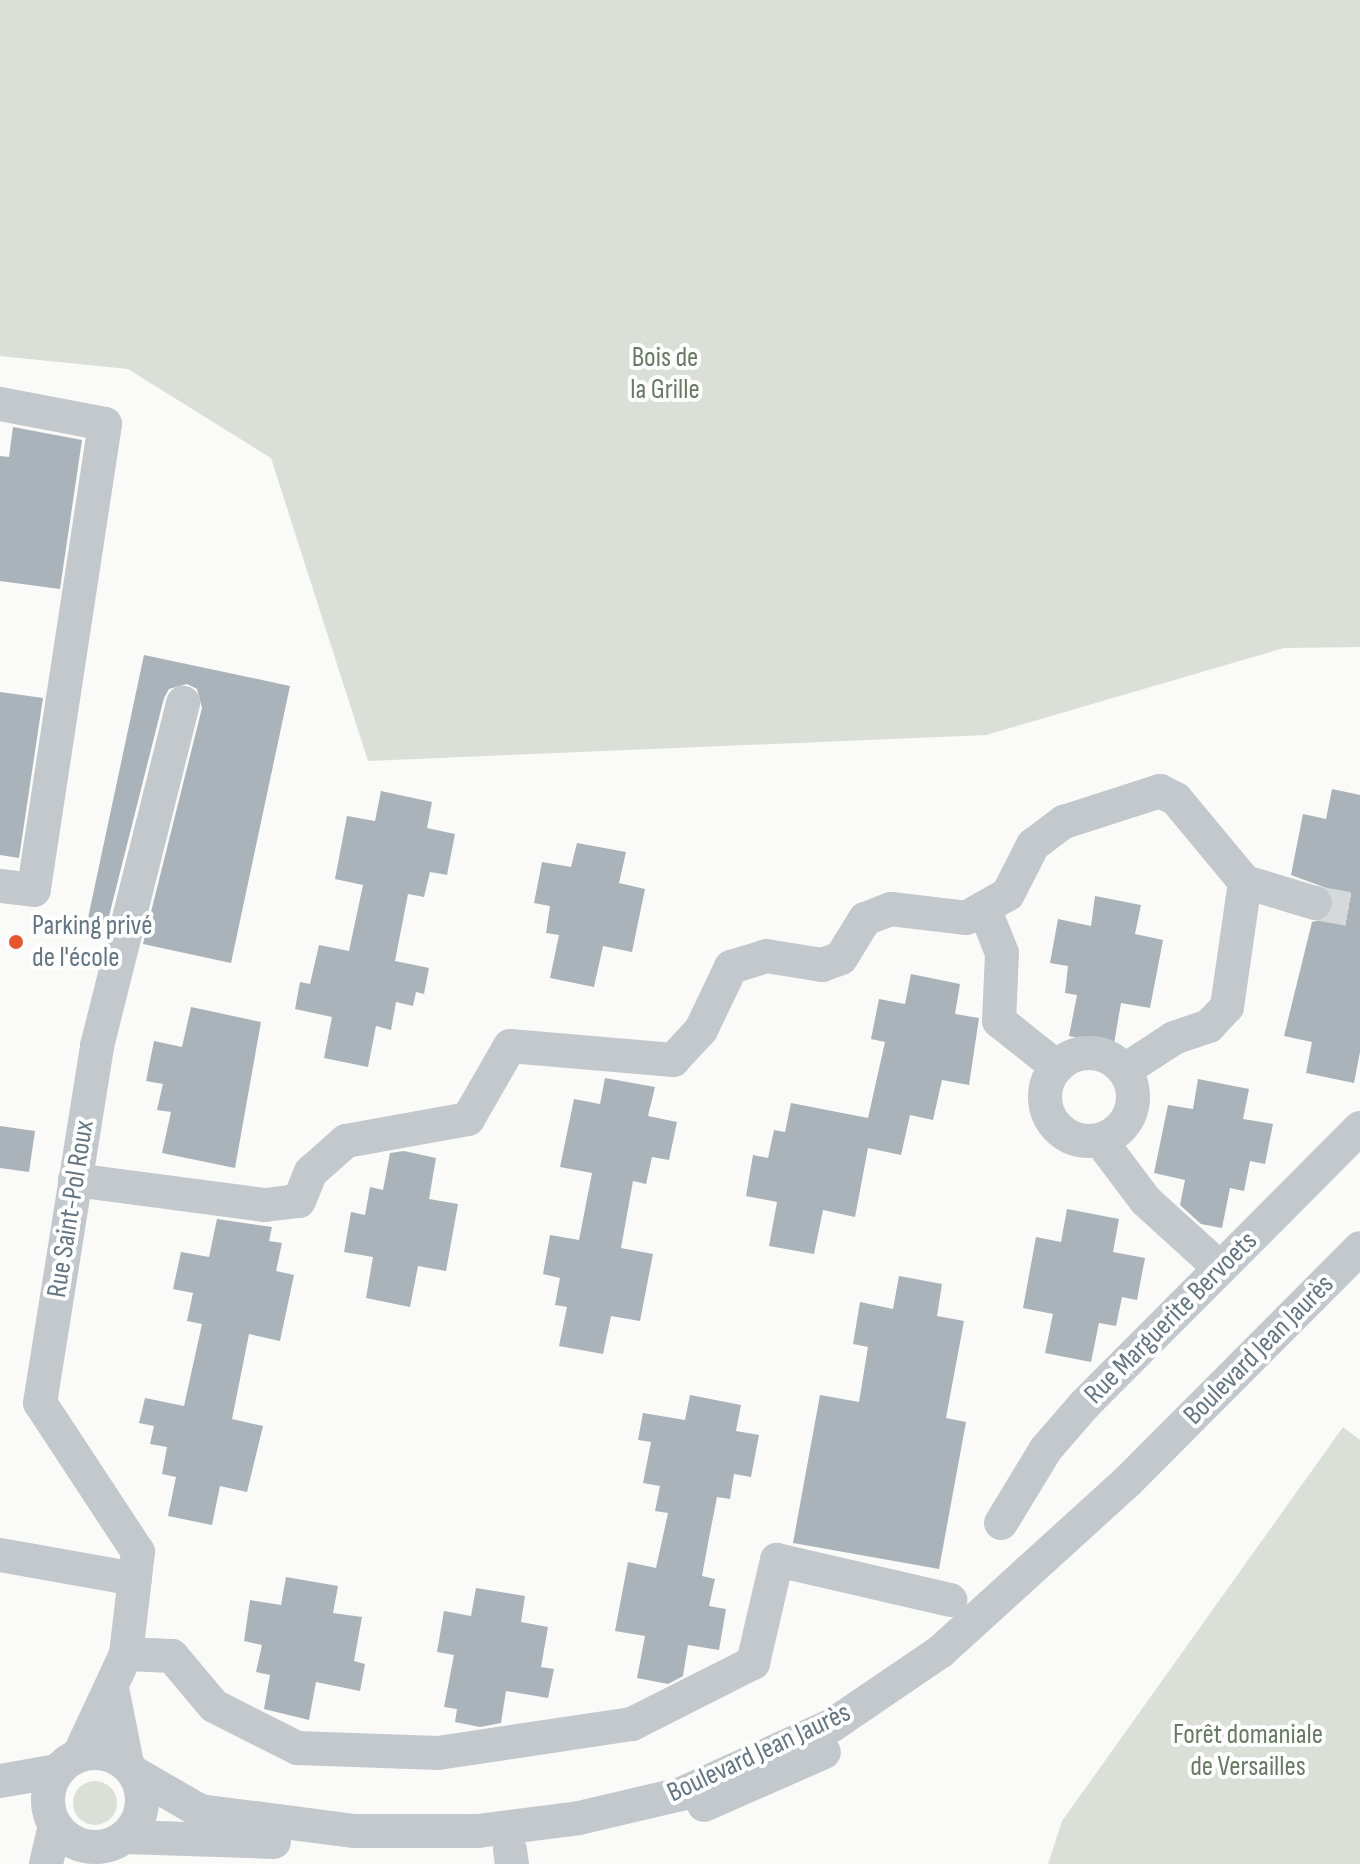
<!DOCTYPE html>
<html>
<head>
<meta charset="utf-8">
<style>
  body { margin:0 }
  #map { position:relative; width:1360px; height:1864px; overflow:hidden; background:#fafaf8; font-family:"Sofia Sans Condensed",sans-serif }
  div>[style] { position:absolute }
  .green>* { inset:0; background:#dadfd7 }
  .round { border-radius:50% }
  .building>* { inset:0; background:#aab3b9 }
  .minor-tunnel>* { height:34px; margin-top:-17px; transform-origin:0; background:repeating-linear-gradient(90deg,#d5d9db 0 34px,transparent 0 51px) }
  .minor>* { height:34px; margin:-17px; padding:0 17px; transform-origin:17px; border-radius:17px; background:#c3c8cc }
  .minor>.ring { margin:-17px; padding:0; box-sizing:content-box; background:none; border:34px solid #c3c8cc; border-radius:50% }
  .dots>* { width:22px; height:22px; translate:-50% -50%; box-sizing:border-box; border:4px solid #fff; border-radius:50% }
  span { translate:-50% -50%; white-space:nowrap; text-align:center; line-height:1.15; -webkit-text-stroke:8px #fff; paint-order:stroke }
  .park-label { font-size:28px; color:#687a64 }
  .poi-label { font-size:28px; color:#657683 }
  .left { translate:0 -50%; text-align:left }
  .street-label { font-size:28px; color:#657683 }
</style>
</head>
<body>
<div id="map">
  <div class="green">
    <div style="clip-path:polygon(0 0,1360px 0,1360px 647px,1284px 648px,986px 735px,368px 761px,271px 458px,128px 369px,0 356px)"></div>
    <div style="clip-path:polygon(1343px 1427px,1360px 1440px,1360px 1864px,1048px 1864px,1062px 1821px)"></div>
    <div class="round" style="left:73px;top:1781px;width:44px;height:44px"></div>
  </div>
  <div class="building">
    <div style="clip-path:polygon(13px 427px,82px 440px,60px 589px,0 581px,0 456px,9px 457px)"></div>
    <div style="clip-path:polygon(144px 655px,290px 686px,231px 963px,143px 944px,202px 708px,197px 689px,187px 684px,169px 689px,164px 698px,104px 936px,85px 932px)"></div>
    <div style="clip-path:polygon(0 692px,43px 698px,19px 858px,0 855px)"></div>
    <div style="clip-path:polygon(1332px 789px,1360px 795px,1360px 1052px,1354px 1083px,1306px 1073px,1312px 1042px,1284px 1036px,1312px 922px,1328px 918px,1334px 908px,1329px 889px,1291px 875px,1303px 814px,1326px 819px)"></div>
    <div style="clip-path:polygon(381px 791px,432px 802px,427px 828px,455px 834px,447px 875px,430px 872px,424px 897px,408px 894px,395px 961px,429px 968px,424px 994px,416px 992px,413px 1006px,396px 1002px,391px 1030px,376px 1026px,368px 1067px,324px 1058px,332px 1017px,295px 1009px,300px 982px,310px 984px,319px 945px,349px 951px,363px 885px,335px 879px,347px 816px,375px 821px)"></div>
    <div style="clip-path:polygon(577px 843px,626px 852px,619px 883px,645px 889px,632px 952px,603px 946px,594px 987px,550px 978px,559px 935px,546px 933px,550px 906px,534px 903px,542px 862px,571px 867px)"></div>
    <div style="clip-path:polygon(1095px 896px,1141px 905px,1135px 934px,1163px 940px,1150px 1008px,1121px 1003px,1114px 1044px,1069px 1036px,1077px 995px,1065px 993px,1068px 966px,1050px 963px,1058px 919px,1091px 926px)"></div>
    <div style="clip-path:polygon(911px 974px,960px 984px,955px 1014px,979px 1018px,969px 1085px,942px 1080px,933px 1120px,910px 1115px,901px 1155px,868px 1148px,855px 1217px,823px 1210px,814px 1254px,769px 1246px,777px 1202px,746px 1196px,753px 1155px,768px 1158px,774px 1130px,785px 1132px,791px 1103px,868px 1118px,885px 1042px,871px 1039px,879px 999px,905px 1004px)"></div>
    <div style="clip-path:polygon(191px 1007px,261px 1022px,235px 1168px,162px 1153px,171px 1112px,157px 1110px,163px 1084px,146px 1081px,154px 1041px,182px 1047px)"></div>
    <div style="clip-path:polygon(605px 1078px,655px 1087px,648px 1116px,677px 1122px,669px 1160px,652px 1157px,646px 1184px,633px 1181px,621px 1248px,653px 1254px,640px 1321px,611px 1316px,603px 1354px,559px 1346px,567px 1307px,555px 1305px,560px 1278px,543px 1274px,550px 1235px,579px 1240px,592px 1173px,560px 1167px,574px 1099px,600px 1104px)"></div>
    <div style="clip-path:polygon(1198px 1079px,1249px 1089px,1243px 1119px,1273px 1124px,1265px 1164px,1250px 1161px,1244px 1191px,1230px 1188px,1222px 1228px,1201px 1224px,1180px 1205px,1185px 1180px,1154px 1173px,1168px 1105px,1193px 1109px)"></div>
    <div style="clip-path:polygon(0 1126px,35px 1131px,29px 1172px,0 1168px)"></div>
    <div style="clip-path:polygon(404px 1151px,436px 1158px,429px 1199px,458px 1204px,446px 1271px,418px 1266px,410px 1307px,366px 1298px,373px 1257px,344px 1252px,351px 1212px,365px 1215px,370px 1187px,383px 1190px,390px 1153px)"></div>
    <div style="clip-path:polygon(1067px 1209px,1119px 1219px,1113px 1252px,1145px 1258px,1137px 1300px,1122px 1297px,1116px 1326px,1099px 1323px,1091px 1362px,1045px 1353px,1053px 1314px,1023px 1308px,1036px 1237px,1061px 1242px)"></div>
    <div style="clip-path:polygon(217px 1219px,272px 1227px,269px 1241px,282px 1243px,276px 1271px,294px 1275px,280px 1341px,249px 1334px,232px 1419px,263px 1426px,247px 1492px,220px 1486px,212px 1525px,168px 1516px,176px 1477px,162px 1474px,167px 1447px,150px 1444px,154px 1426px,139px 1423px,145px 1398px,184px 1406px,202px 1324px,187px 1321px,193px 1293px,173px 1289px,181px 1252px,209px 1257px)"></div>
    <div style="clip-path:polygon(899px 1276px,942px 1284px,937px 1316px,964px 1321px,946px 1418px,966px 1422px,939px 1569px,793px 1543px,820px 1395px,859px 1402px,868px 1347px,853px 1344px,860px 1302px,893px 1309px)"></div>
    <div style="clip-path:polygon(690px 1395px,741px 1405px,736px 1431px,759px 1435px,751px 1477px,734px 1474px,730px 1499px,717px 1497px,709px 1538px,702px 1576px,715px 1579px,709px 1606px,726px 1609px,719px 1650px,688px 1645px,683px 1676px,668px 1684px,637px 1678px,645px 1636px,615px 1631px,628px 1562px,656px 1568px,668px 1513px,655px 1511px,660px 1486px,643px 1483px,651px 1442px,638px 1440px,643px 1413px,685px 1420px)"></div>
    <div style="clip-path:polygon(286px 1577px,338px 1586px,333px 1613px,362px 1617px,354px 1661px,365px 1664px,360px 1691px,316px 1682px,309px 1720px,264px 1709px,270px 1675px,256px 1672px,262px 1645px,244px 1641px,250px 1600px,281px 1605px)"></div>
    <div style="clip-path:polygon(476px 1588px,525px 1596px,521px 1622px,548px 1627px,541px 1667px,554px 1669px,548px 1698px,506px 1691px,501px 1723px,480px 1727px,455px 1722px,457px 1709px,444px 1707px,454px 1655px,437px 1652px,444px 1611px,471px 1616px)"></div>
  </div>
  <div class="minor-tunnel">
    <div style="left:1315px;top:903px;width:46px;rotate:10.1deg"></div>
  </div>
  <div class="minor">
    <div style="left:0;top:404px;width:107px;rotate:10.8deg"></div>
    <div style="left:105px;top:424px;width:471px;rotate:98.7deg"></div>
    <div style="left:34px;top:890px;width:34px;rotate:-173deg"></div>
    <div style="left:984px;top:908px;width:48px;rotate:68.2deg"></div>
    <div style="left:1002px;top:953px;width:68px;rotate:92.5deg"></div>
    <div style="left:999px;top:1021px;width:74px;rotate:38.4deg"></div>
    <div class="ring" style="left:1045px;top:1053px;width:54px;height:54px"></div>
    <div style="left:1125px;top:1070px;width:59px;rotate:-33.1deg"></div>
    <div style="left:1174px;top:1038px;width:37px;rotate:-19deg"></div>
    <div style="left:1209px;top:1026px;width:26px;rotate:-47deg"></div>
    <div style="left:1227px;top:1007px;width:126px;rotate:-81.8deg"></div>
    <div style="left:1100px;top:1140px;width:76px;rotate:53deg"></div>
    <div style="left:1146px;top:1201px;width:100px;rotate:42.2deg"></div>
    <div style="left:75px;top:1180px;width:192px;rotate:7.5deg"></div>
    <div style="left:265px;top:1205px;width:34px;rotate:-7deg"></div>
    <div style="left:299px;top:1201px;width:31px;rotate:-68deg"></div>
    <div style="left:311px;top:1172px;width:47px;rotate:-41.5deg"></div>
    <div style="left:346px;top:1141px;width:124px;rotate:-10.2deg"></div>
    <div style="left:468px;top:1119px;width:84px;rotate:-60.1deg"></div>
    <div style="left:510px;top:1046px;width:164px;rotate:4.9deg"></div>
    <div style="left:673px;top:1060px;width:41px;rotate:-47deg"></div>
    <div style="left:701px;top:1030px;width:70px;rotate:-64.5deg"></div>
    <div style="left:731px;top:967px;width:37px;rotate:-17deg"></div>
    <div style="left:766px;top:956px;width:57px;rotate:9.1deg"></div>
    <div style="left:822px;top:965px;width:20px;rotate:-20deg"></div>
    <div style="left:841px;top:958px;width:46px;rotate:-58.4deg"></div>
    <div style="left:865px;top:919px;width:28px;rotate:-21deg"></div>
    <div style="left:891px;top:909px;width:76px;rotate:6.8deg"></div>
    <div style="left:966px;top:918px;width:48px;rotate:-29.7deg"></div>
    <div style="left:1008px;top:894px;width:55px;rotate:-63deg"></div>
    <div style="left:1033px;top:845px;width:39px;rotate:-37deg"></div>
    <div style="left:1064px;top:822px;width:101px;rotate:-17.9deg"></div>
    <div style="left:1160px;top:791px;width:18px;rotate:27deg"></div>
    <div style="left:1176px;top:799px;width:108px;rotate:50.3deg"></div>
    <div style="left:1245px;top:882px;width:73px;rotate:16.7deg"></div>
    <div style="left:1001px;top:1523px;width:87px;rotate:-58.7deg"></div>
    <div style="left:1046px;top:1449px;width:58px;rotate:-49.2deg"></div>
    <div style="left:1084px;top:1405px;width:391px;rotate:-45.1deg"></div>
    <div style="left:0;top:1555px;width:137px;rotate:10.1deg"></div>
    <div style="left:126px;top:1654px;width:46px;rotate:2.5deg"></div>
    <div style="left:172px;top:1656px;width:65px;rotate:50deg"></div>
    <div style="left:214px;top:1706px;width:93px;rotate:26.8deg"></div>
    <div style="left:297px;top:1748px;width:141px;rotate:2deg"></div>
    <div style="left:438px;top:1753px;width:196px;rotate:-8.5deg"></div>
    <div style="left:632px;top:1724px;width:136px;rotate:-26.8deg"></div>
    <div style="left:753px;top:1663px;width:106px;rotate:-76.9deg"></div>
    <div style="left:777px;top:1560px;width:178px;rotate:13deg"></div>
    <div style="left:113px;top:1693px;width:72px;rotate:78.8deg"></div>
    <div class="ring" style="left:48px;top:1753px;width:60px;height:60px"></div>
    <div style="left:79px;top:1755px;width:111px;rotate:-65deg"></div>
    <div style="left:126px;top:1654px;width:103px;rotate:-83.3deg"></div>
    <div style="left:138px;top:1552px;width:178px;rotate:-123.3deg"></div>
    <div style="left:40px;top:1403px;width:362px;rotate:-80.9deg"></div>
    <div style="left:97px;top:1046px;width:354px;rotate:-75.9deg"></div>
    <div style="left:136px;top:1774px;width:74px;rotate:30deg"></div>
    <div style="left:200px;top:1811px;width:156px;rotate:7.4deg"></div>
    <div style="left:355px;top:1831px;width:123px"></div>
    <div style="left:478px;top:1831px;width:102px;rotate:-7.3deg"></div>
    <div style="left:579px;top:1818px;width:105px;rotate:-13.2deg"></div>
    <div style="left:681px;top:1794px;width:165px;rotate:-24.4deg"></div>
    <div style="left:831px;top:1726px;width:132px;rotate:-34.2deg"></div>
    <div style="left:940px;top:1652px;width:253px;rotate:-42.3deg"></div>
    <div style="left:1127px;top:1482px;width:330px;rotate:-45.1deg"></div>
    <div style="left:0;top:1781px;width:58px;rotate:-10deg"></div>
    <div style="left:704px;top:1805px;width:131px;rotate:-23.8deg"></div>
    <div style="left:126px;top:1837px;width:148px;rotate:1.9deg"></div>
    <div style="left:510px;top:1850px;width:14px;rotate:82deg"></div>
    <div style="left:46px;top:1864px;width:40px;rotate:-77deg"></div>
  </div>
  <div class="dots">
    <div style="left:16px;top:942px;background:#e4572e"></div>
  </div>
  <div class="park-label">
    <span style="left:665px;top:374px">Bois de<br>la Grille</span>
    <span style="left:1248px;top:1751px">Forêt domaniale<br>de Versailles</span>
  </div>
  <div class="poi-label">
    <span class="left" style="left:32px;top:942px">Parking privé<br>de l'école</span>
  </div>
  <div class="street-label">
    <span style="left:71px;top:1209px;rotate:-81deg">Rue Saint-Pol Roux</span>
    <span style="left:1171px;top:1318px;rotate:-45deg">Rue Marguerite Bervoets</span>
    <span style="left:1259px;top:1350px;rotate:-45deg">Boulevard Jean Jaurès</span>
    <span style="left:759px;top:1753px;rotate:-25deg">Boulevard Jean Jaurès</span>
  </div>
</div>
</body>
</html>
